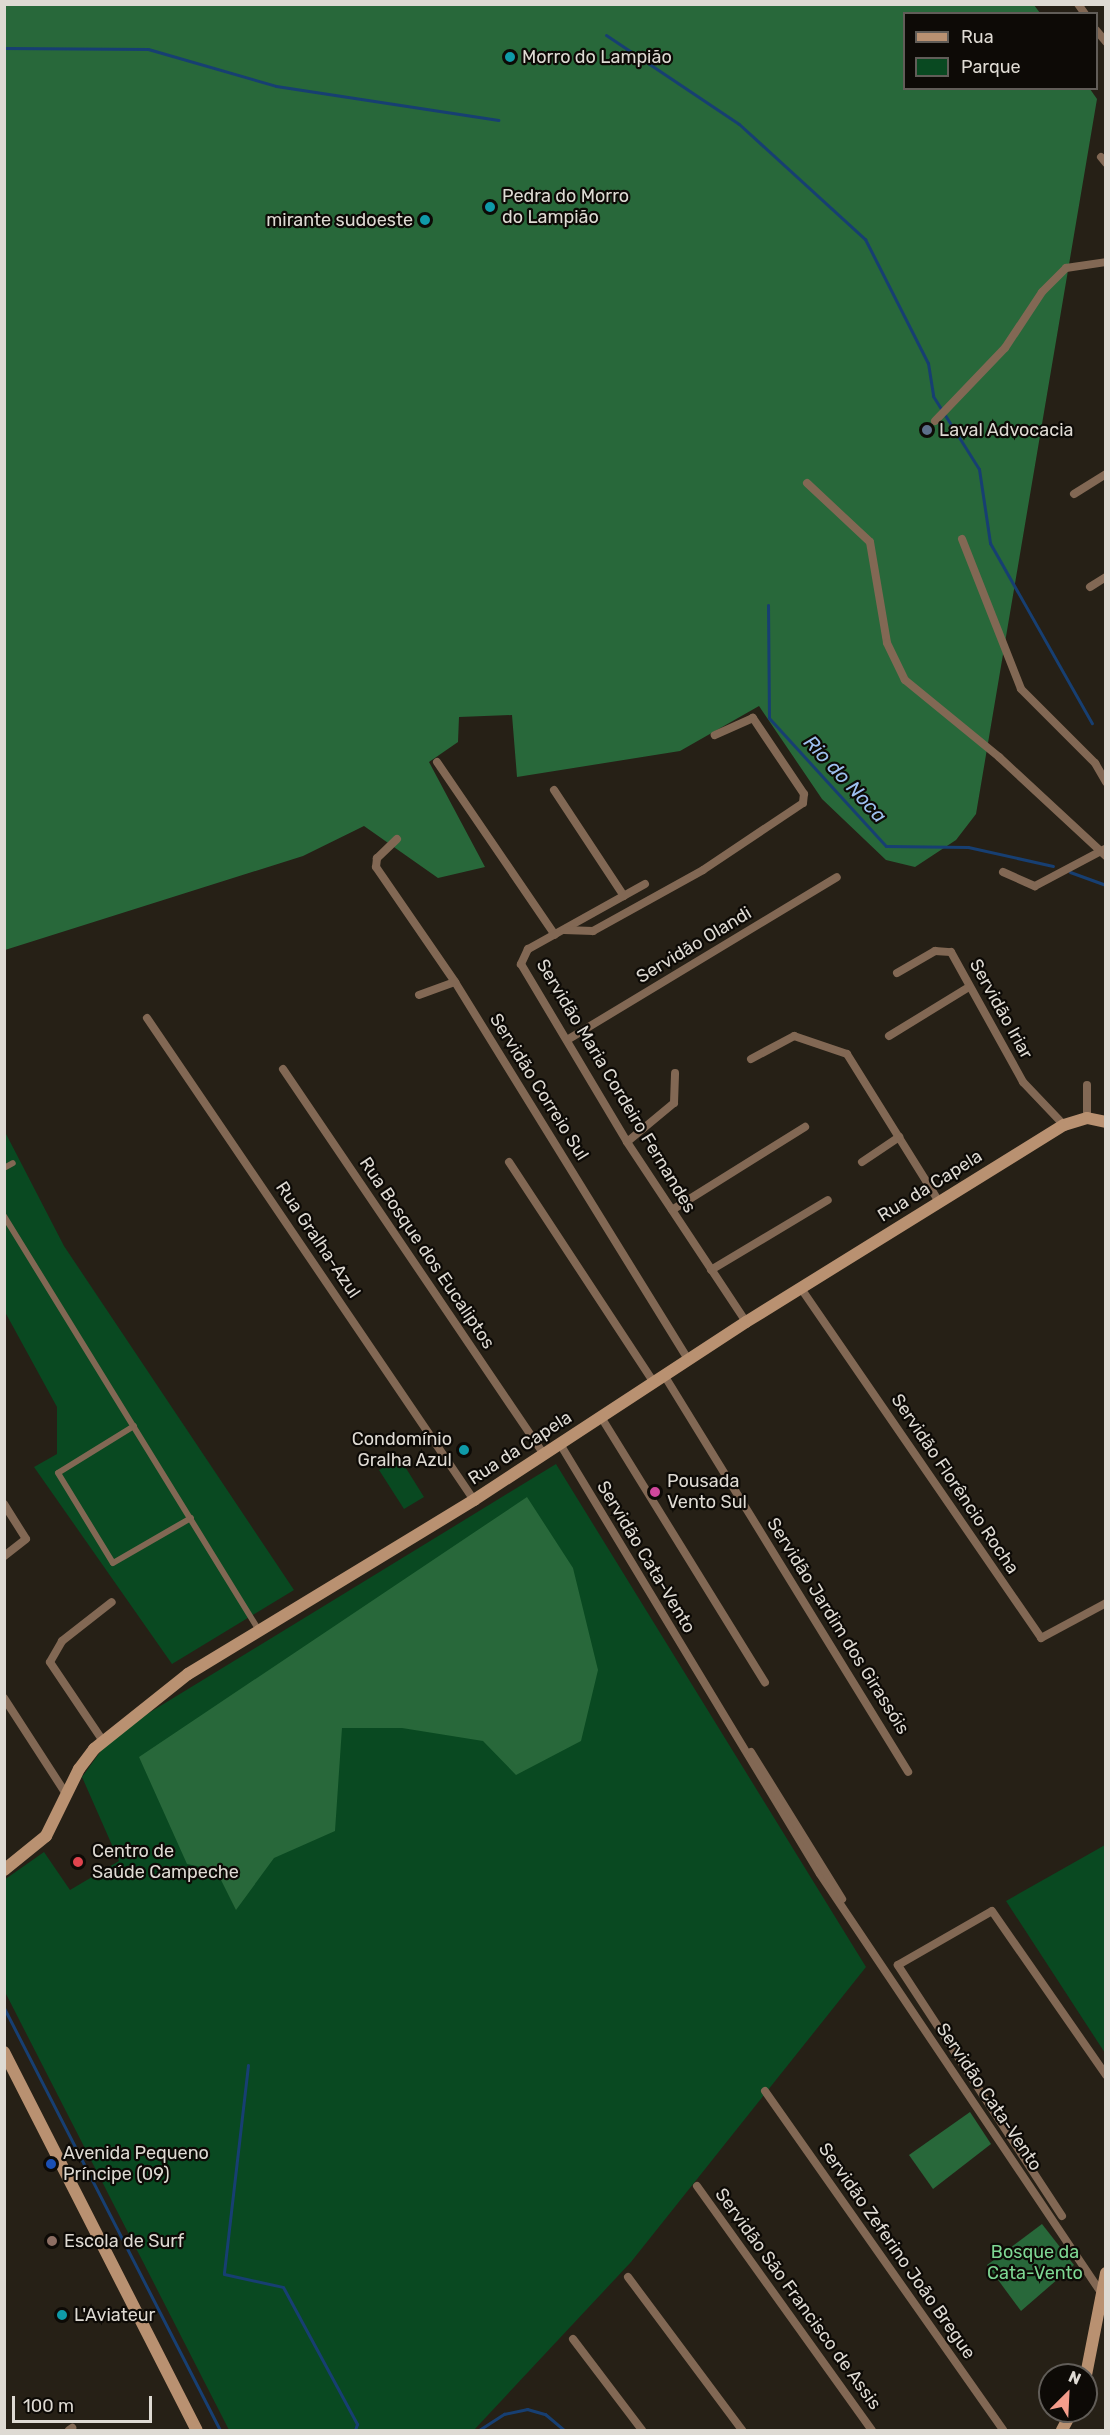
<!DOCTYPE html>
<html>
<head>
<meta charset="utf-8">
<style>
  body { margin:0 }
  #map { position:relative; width:1110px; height:2435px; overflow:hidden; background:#262016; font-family:Rubik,sans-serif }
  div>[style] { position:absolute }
  .green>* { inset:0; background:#094921 }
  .forest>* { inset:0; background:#28683a }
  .stream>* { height:3px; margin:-1.5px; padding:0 1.5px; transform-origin:1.5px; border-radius:1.5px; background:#173f72 }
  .pedestrian>* { height:6px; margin:-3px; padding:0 3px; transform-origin:3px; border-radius:3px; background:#826854 }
  .minor>* { height:8px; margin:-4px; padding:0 4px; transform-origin:4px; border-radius:4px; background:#826854 }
  .secondary>* { height:12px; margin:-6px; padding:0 6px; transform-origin:6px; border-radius:6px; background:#b99171 }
  .dots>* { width:16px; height:16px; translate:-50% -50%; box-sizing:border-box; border:3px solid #0d0a06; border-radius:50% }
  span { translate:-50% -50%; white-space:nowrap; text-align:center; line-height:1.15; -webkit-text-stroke:4.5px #0d0a06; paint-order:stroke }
  .poi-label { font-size:18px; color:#dedad3 }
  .left { translate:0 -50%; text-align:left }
  .right { translate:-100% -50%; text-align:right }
  .street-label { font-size:18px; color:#dedad3 }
  .park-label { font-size:18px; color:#7ed793 }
  .water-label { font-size:20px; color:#9ec0ef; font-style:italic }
  .frame { position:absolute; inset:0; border:6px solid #dedad3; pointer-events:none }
  .legend { position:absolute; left:903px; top:12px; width:195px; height:78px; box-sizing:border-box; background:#0d0a06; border:2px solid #615d58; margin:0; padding:8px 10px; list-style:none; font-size:18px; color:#dedad3 }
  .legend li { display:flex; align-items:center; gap:12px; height:30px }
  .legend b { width:30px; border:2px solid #615d58 }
  .north { position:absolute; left:1038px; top:2363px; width:60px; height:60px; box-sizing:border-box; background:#0d0a06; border:2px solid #615d58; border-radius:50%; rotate:24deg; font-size:16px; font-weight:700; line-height:24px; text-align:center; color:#dedad3 }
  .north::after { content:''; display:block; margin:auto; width:21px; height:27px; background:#f49d8b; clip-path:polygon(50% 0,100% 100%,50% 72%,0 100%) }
  .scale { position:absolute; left:12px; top:2396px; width:140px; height:27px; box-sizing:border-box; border:3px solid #dedad3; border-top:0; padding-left:8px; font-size:18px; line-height:21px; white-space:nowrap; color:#dedad3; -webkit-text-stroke:4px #0d0a06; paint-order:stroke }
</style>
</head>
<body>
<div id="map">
  <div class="green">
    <div style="clip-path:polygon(4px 1130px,64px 1246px,294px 1590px,172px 1664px,34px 1467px,57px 1454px,57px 1407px,5px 1312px)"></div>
    <div style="clip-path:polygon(399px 1457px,424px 1497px,404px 1509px,379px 1470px)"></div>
    <div style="clip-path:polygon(556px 1464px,866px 1967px,631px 2262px,474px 2430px,229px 2430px,5px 1992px,4px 1880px,44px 1852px,70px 1890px,119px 1861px,82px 1777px,103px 1748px,134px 1722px)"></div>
    <div style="clip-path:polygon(1105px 1845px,1105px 2053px,1006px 1901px)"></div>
  </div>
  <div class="forest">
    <div style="clip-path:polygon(5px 5px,1034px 5px,1040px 13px,904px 14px,904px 88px,1090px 89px,1097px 99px,976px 814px,956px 840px,915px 867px,886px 860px,822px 799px,759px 706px,680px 751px,517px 777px,512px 715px,459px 717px,458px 742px,429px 762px,485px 867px,438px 878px,364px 826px,303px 856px,5px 950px)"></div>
    <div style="clip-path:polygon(527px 1497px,573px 1568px,598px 1670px,581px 1741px,516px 1775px,483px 1741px,402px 1728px,342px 1728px,335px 1831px,274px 1858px,236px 1910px,216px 1870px,187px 1864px,139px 1757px)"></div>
    <div style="clip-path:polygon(970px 2112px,991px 2144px,933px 2189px,909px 2155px)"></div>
    <div style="clip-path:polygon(1042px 2224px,1074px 2265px,1021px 2311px,987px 2265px)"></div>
  </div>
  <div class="stream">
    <div style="left:606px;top:35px;width:160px;rotate:33.8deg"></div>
    <div style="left:739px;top:124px;width:171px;rotate:42.4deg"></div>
    <div style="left:865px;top:239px;width:139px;rotate:63.1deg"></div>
    <div style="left:928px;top:363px;width:33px;rotate:81deg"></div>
    <div style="left:933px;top:396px;width:86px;rotate:57.8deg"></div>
    <div style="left:979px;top:469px;width:75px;rotate:81.5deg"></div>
    <div style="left:990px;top:543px;width:207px;rotate:60.5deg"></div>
    <div style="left:4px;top:48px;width:144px;rotate:0.4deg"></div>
    <div style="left:148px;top:49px;width:133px;rotate:16.1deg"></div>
    <div style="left:276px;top:86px;width:225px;rotate:8.7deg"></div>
    <div style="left:768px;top:605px;width:113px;rotate:89.5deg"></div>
    <div style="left:769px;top:718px;width:173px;rotate:47.6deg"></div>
    <div style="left:886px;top:846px;width:82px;rotate:0.7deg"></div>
    <div style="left:968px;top:847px;width:87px;rotate:12.6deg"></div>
    <div style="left:1070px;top:872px;width:38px;rotate:20deg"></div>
    <div style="left:4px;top:2008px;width:474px;rotate:62.9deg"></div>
    <div style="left:248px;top:2065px;width:210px;rotate:96.6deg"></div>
    <div style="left:224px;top:2274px;width:60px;rotate:12.4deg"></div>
    <div style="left:283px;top:2287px;width:156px;rotate:61.6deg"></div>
    <div style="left:357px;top:2424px;width:6px;rotate:108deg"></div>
    <div style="left:479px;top:2430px;width:30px;rotate:-33deg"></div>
    <div style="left:504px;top:2414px;width:24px;rotate:-12deg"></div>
    <div style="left:527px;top:2409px;width:19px;rotate:16deg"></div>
    <div style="left:545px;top:2414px;width:25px;rotate:40deg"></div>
  </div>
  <div class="pedestrian">
    <div style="left:4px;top:1168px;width:10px;rotate:-29deg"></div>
    <div style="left:4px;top:1216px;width:486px;rotate:58.4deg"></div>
    <div style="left:134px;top:1426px;width:89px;rotate:148.3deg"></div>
    <div style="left:58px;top:1473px;width:105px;rotate:58.6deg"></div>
    <div style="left:113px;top:1563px;width:90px;rotate:-30deg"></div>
  </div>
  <div class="minor">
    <div style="left:1078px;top:4px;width:12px;rotate:55deg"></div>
    <div style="left:1096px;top:30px;width:16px;rotate:50deg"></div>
    <div style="left:1101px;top:157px;width:8px;rotate:50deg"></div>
    <div style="left:935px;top:421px;width:101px;rotate:-46.2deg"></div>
    <div style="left:1005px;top:348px;width:67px;rotate:-56.5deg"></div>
    <div style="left:1042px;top:292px;width:34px;rotate:-45deg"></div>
    <div style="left:1066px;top:268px;width:40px;rotate:-8.5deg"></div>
    <div style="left:807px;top:483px;width:86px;rotate:43.1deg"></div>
    <div style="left:870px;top:542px;width:102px;rotate:80.4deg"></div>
    <div style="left:887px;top:643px;width:41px;rotate:64.1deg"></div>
    <div style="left:905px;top:680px;width:122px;rotate:39.3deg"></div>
    <div style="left:999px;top:757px;width:146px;rotate:42.8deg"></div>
    <div style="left:1074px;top:494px;width:38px;rotate:-32deg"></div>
    <div style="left:962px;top:539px;width:161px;rotate:68.5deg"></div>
    <div style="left:1021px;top:689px;width:105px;rotate:45deg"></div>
    <div style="left:1095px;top:763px;width:22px;rotate:60deg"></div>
    <div style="left:1090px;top:587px;width:19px;rotate:-32deg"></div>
    <div style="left:437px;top:762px;width:209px;rotate:55.7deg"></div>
    <div style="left:554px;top:790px;width:127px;rotate:56.6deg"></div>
    <div style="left:397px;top:839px;width:28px;rotate:136deg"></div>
    <div style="left:377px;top:858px;width:9px;rotate:96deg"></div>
    <div style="left:376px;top:867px;width:140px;rotate:55.5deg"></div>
    <div style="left:455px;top:982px;width:443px;rotate:58.3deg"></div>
    <div style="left:1003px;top:872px;width:35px;rotate:24deg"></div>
    <div style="left:1035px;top:886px;width:79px;rotate:-27.9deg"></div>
    <div style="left:645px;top:884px;width:134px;rotate:150.9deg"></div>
    <div style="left:528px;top:949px;width:17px;rotate:115deg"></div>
    <div style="left:521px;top:964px;width:207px;rotate:59.2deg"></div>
    <div style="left:627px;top:1142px;width:216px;rotate:56.5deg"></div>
    <div style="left:564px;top:930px;width:29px;rotate:2deg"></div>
    <div style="left:593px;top:931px;width:126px;rotate:-29deg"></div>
    <div style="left:703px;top:870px;width:120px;rotate:-33.8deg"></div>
    <div style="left:803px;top:803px;width:9px;rotate:-84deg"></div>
    <div style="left:804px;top:794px;width:92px;rotate:-123.9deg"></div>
    <div style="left:753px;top:718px;width:42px;rotate:155.9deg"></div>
    <div style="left:897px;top:973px;width:44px;rotate:-30.1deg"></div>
    <div style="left:935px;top:951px;width:16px;rotate:4deg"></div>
    <div style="left:951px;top:952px;width:149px;rotate:61deg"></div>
    <div style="left:1023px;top:1082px;width:59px;rotate:46.4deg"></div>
    <div style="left:419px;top:995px;width:38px;rotate:-20deg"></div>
    <div style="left:147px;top:1018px;width:582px;rotate:55.85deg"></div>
    <div style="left:889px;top:1036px;width:94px;rotate:-31.5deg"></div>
    <div style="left:567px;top:1040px;width:315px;rotate:-31.1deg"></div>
    <div style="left:751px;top:1059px;width:49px;rotate:-28.1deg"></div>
    <div style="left:794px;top:1036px;width:56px;rotate:18.8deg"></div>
    <div style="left:847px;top:1054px;width:174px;rotate:58.1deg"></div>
    <div style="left:283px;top:1069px;width:466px;rotate:55.9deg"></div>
    <div style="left:1087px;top:1085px;width:33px;rotate:90deg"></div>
    <div style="left:627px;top:1142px;width:61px;rotate:-39.7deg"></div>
    <div style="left:674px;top:1103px;width:30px;rotate:-88deg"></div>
    <div style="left:509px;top:1162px;width:262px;rotate:56.7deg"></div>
    <div style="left:862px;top:1162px;width:45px;rotate:-34deg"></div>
    <div style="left:672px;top:1210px;width:157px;rotate:-32deg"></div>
    <div style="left:711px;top:1270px;width:136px;rotate:-30.9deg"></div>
    <div style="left:800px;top:1287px;width:426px;rotate:55.5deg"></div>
    <div style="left:1041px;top:1638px;width:74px;rotate:-28.3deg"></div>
    <div style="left:664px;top:1375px;width:466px;rotate:58.4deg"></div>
    <div style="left:601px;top:1417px;width:312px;rotate:58.3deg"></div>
    <div style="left:560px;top:1444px;width:502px;rotate:58.84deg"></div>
    <div style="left:820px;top:1874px;width:506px;rotate:56.12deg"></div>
    <div style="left:4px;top:1504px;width:41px;rotate:57.8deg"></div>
    <div style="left:26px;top:1539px;width:28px;rotate:142deg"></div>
    <div style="left:4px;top:1698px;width:114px;rotate:57.1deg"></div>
    <div style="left:103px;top:1741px;width:95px;rotate:-123.9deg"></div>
    <div style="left:50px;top:1662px;width:24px;rotate:-60deg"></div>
    <div style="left:62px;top:1641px;width:63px;rotate:-38deg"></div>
    <div style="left:751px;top:1752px;width:173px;rotate:58.2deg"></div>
    <div style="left:765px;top:2091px;width:414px;rotate:54.9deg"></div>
    <div style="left:697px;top:2186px;width:300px;rotate:54.4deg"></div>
    <div style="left:1062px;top:2216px;width:300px;rotate:-123.2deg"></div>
    <div style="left:898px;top:1965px;width:108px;rotate:-29.9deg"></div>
    <div style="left:992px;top:1911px;width:200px;rotate:55.2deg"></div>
    <div style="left:628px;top:2277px;width:191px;rotate:53.3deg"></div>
    <div style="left:573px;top:2339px;width:114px;rotate:52.8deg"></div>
    <div style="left:69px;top:2430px;width:4px;rotate:-34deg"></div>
  </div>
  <div class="secondary">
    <div style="left:4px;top:1870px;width:54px;rotate:-39deg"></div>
    <div style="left:46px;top:1836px;width:75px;rotate:-63.8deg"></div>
    <div style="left:79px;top:1769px;width:25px;rotate:-53deg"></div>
    <div style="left:94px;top:1749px;width:120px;rotate:-38.6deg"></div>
    <div style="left:188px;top:1674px;width:335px;rotate:-31.3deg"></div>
    <div style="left:474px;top:1500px;width:325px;rotate:-33.2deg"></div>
    <div style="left:746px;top:1322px;width:374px;rotate:-31.8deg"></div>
    <div style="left:1064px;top:1125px;width:24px;rotate:-17deg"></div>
    <div style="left:1087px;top:1118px;width:19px;rotate:12deg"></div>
    <div style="left:4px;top:2052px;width:424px;rotate:63deg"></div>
    <div style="left:1086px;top:2375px;width:104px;rotate:-78.9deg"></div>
    <div style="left:1062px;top:2430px;width:21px;rotate:-62deg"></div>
  </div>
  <div class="dots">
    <div style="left:510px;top:57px;background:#0f9aa8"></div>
    <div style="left:490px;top:207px;background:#0f9aa8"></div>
    <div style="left:425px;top:220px;background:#0f9aa8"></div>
    <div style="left:927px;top:430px;background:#5c6f8a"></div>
    <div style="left:464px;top:1450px;background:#0f9aa8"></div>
    <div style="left:655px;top:1492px;background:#d1479c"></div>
    <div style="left:78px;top:1862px;background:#e0444e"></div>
    <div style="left:51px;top:2164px;background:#1a4fb4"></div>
    <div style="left:52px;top:2241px;background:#8d6e63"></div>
    <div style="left:62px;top:2315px;background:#0f9aa8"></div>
  </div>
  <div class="poi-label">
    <span class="left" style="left:522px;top:57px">Morro do Lampião</span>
    <span class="left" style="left:502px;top:207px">Pedra do Morro<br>do Lampião</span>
    <span class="right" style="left:413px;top:220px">mirante sudoeste</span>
    <span class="left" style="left:939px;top:430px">Laval Advocacia</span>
    <span class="right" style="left:452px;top:1450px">Condomínio<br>Gralha Azul</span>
    <span class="left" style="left:667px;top:1492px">Pousada<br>Vento Sul</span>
    <span class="left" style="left:92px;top:1862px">Centro de<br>Saúde Campeche</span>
    <span class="left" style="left:63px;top:2164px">Avenida Pequeno<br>Príncipe (09)</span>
    <span class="left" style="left:64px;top:2241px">Escola de Surf</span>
    <span class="left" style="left:74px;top:2315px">L'Aviateur</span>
  </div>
  <div class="street-label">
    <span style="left:694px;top:945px;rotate:-31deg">Servidão Olandi</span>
    <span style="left:1001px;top:1009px;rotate:61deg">Servidão Iriar</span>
    <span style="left:616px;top:1086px;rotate:59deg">Servidão Maria Cordeiro Fernandes</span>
    <span style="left:539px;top:1087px;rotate:58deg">Servidão Correio Sul</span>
    <span style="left:930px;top:1186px;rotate:-32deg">Rua da Capela</span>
    <span style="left:318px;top:1240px;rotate:56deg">Rua Gralha-Azul</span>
    <span style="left:427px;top:1253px;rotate:56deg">Rua Bosque dos Eucaliptos</span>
    <span style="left:520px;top:1448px;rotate:-33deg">Rua da Capela</span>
    <span style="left:955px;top:1484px;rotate:56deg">Servidão Florêncio Rocha</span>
    <span style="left:646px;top:1557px;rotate:59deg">Servidão Cata-Vento</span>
    <span style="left:838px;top:1626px;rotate:58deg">Servidão Jardim dos Girassóis</span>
    <span style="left:989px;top:2097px;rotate:56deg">Servidão Cata-Vento</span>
    <span style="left:897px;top:2251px;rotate:55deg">Servidão Zeferino João Bregue</span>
    <span style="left:798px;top:2299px;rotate:54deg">Servidão São Francisco de Assis</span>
  </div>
  <div class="park-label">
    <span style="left:1035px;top:2263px">Bosque da<br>Cata-Vento</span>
  </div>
  <div class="water-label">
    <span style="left:845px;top:779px;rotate:47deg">Rio do Noca</span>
  </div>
  <div class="frame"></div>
  <ul class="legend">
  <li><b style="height:8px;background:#b99171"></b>Rua</li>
  <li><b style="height:16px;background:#094921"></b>Parque</li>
  </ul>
  <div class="north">N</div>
  <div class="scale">100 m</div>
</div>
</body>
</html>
